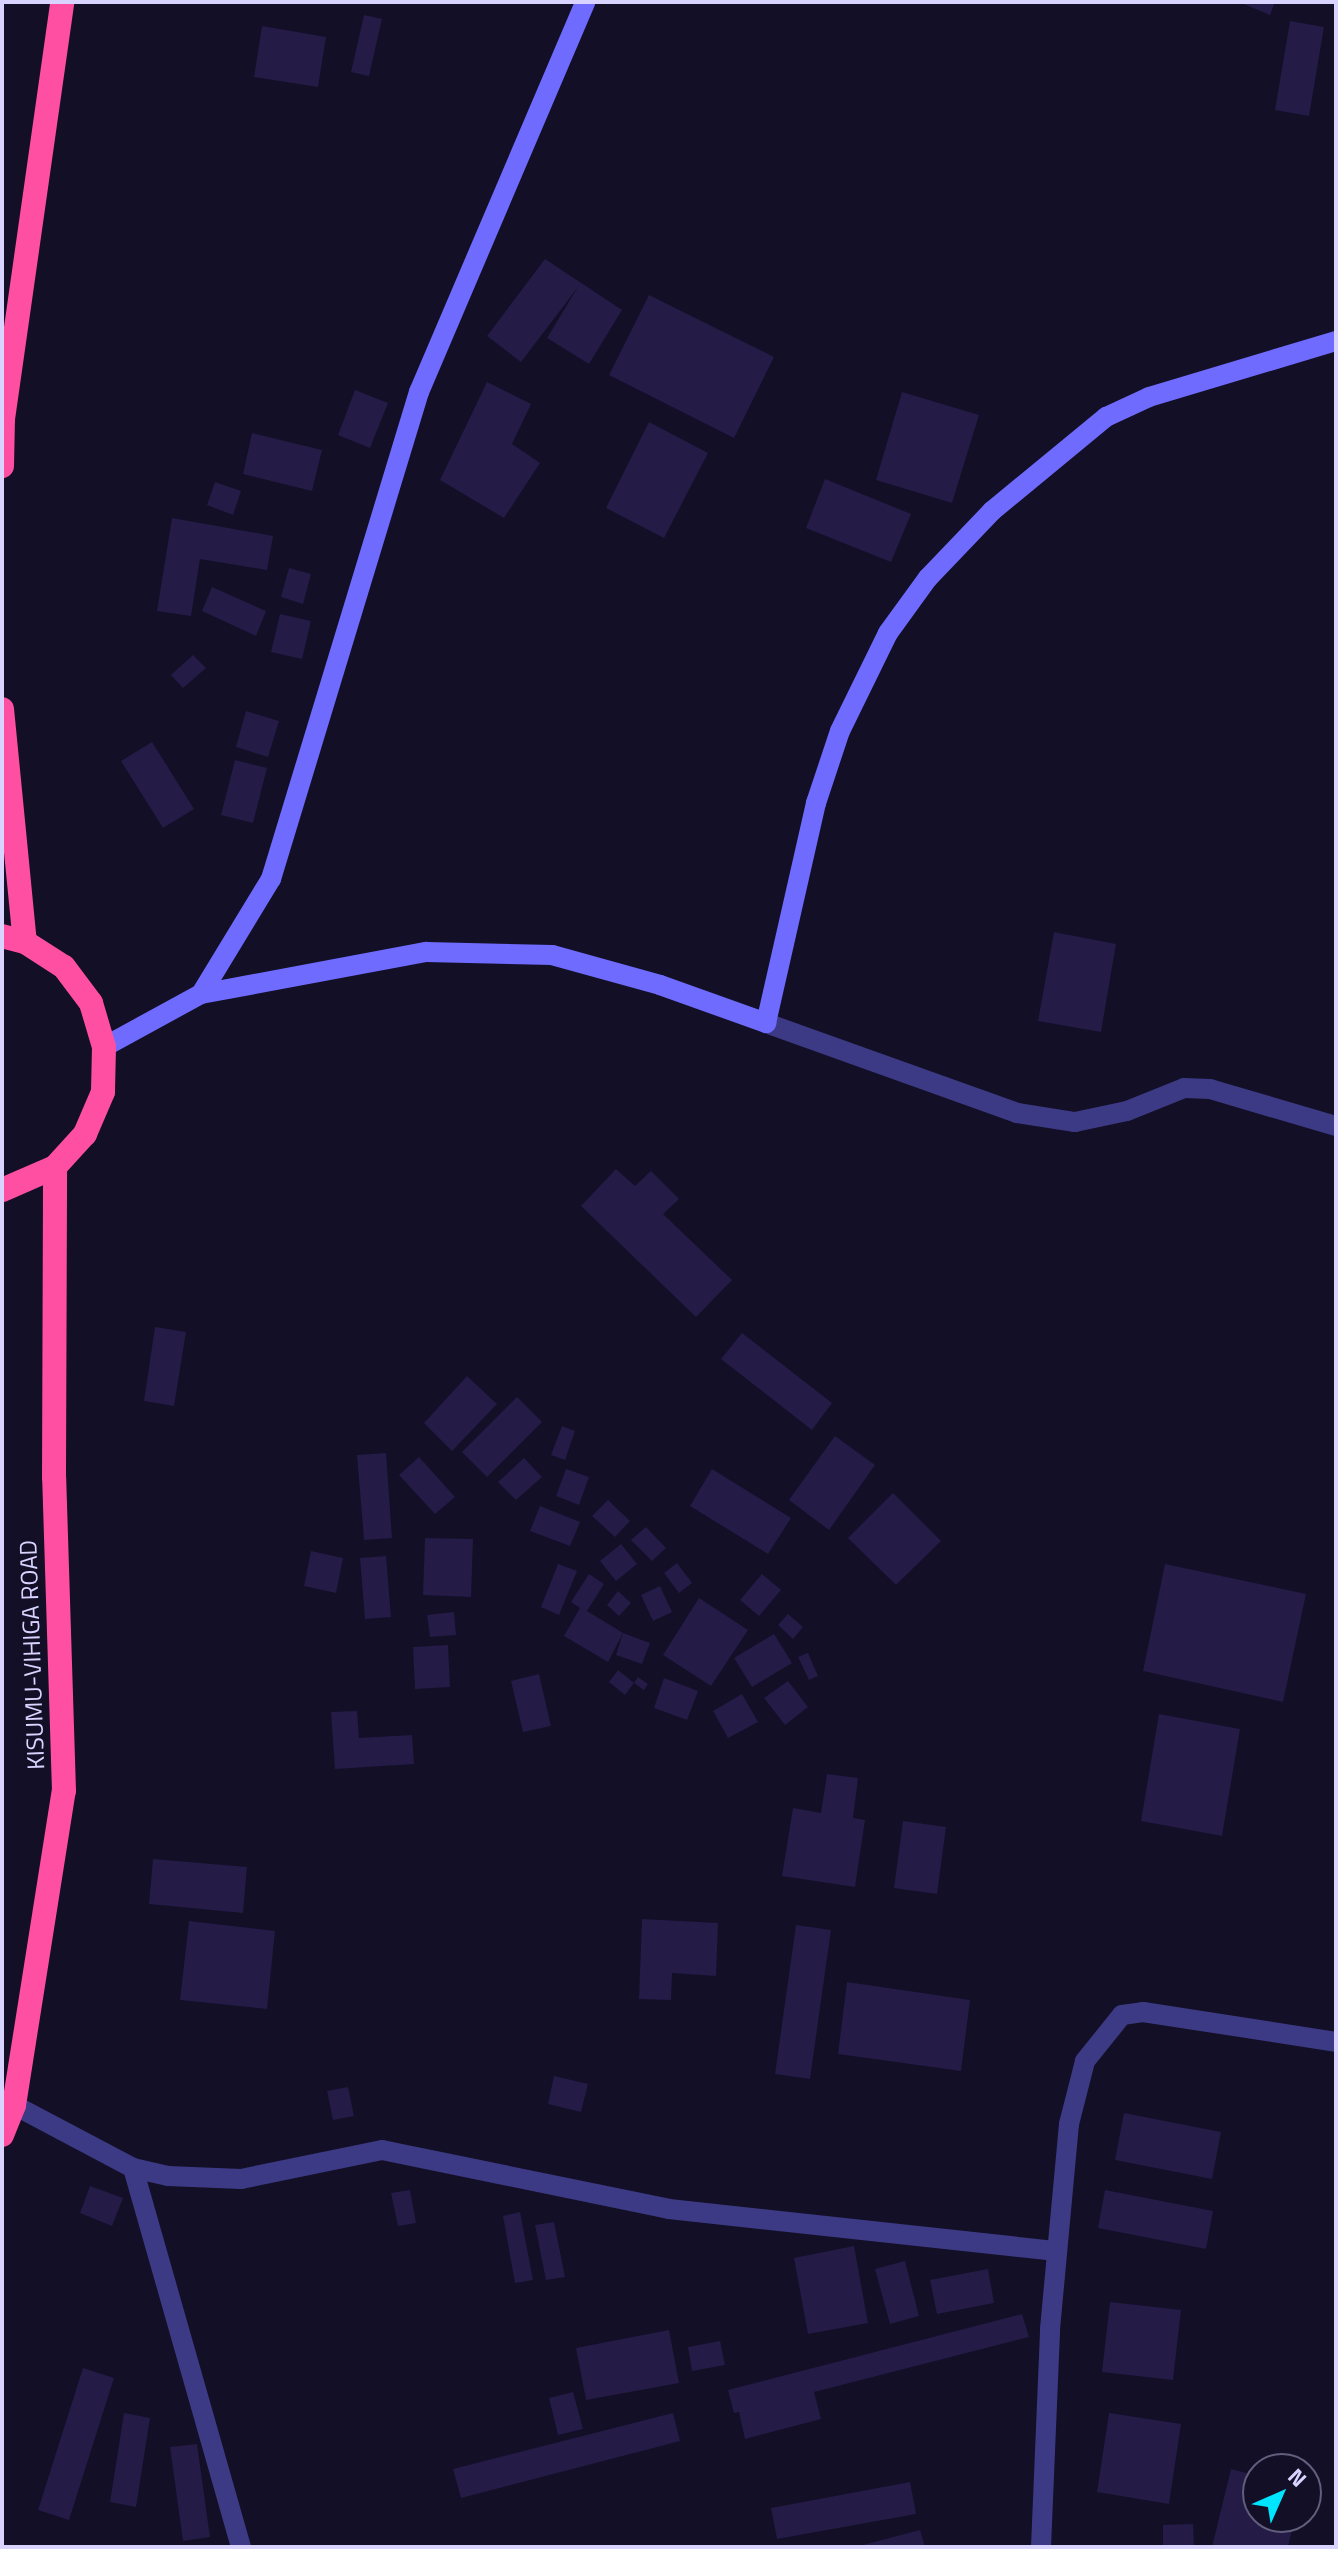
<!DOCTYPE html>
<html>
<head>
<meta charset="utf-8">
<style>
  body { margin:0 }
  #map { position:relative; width:1338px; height:2549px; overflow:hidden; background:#130f26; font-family:"Titillium Web",sans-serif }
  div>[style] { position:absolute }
  .building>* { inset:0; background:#241b47 }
  .street>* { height:20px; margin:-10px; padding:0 10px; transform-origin:10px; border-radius:10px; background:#3d3a85 }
  .secondary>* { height:20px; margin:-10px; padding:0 10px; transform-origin:10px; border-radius:10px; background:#6f6bff }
  .highway>* { height:24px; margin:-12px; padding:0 12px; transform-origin:12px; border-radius:12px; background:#ff4fa3 }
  span { translate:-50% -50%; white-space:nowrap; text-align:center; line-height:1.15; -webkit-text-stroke:6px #130f26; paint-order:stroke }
  .street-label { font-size:24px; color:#d9d4ff }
  .frame { position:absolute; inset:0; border:4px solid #d9d4ff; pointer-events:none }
  .north { position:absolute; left:1242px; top:2453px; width:80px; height:80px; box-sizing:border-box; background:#130f26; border:2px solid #625e7d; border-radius:50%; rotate:45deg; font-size:22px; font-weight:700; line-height:32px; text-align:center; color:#d9d4ff }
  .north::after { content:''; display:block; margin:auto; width:28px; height:36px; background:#00e5ff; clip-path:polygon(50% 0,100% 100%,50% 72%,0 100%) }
</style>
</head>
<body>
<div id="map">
  <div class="building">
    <div style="clip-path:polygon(1239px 2px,1275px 2px,1270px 15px)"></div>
    <div style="clip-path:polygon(364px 15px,382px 19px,369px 76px,351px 72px)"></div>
    <div style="clip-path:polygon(1290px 21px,1324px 27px,1309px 116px,1275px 110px)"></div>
    <div style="clip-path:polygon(262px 26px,326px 37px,318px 87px,254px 77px)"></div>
    <div style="clip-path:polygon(545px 259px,622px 310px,589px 364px,547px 338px,578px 287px,521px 362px,487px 336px)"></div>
    <div style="clip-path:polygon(649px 295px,774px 357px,734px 438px,609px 375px)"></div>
    <div style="clip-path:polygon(487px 382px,531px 404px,512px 444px,540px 463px,504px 518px,440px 480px)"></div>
    <div style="clip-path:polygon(355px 390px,388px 403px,370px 448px,338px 435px)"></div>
    <div style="clip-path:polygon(902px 392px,979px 415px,952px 503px,876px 480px)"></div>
    <div style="clip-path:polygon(649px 422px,708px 453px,664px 538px,606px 508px)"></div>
    <div style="clip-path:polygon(252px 433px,322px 450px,312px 491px,243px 474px)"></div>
    <div style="clip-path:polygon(825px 479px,911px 514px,891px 562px,806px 528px)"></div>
    <div style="clip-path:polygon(215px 482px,241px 491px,233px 515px,207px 505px)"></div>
    <div style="clip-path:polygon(172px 518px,273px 536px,267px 570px,200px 559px,191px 616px,157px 611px)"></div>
    <div style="clip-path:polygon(289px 568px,311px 574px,303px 604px,281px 597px)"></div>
    <div style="clip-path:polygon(212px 587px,266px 611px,256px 636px,202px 611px)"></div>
    <div style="clip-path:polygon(280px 614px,311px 621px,302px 659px,271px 652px)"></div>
    <div style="clip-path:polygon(193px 655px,206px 668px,183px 688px,171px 675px)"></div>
    <div style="clip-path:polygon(246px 711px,279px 721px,268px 757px,236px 747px)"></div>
    <div style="clip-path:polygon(152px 742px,194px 809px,163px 828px,121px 761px)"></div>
    <div style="clip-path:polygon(235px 760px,267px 768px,253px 823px,221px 815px)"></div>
    <div style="clip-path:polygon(1054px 932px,1116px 944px,1101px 1032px,1038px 1021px)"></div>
    <div style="clip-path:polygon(616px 1169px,635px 1186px,651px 1171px,679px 1199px,663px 1214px,732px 1280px,696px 1317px,581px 1206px)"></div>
    <div style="clip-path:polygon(155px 1327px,186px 1332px,174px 1406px,144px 1401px)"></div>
    <div style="clip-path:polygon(742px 1333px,832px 1403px,812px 1430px,721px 1359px)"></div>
    <div style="clip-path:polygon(467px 1376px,497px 1404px,452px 1451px,424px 1423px)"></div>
    <div style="clip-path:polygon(517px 1397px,542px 1422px,487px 1477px,462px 1452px)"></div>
    <div style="clip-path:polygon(562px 1426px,575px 1431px,565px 1460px,551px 1455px)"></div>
    <div style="clip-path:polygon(835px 1436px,875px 1465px,829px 1530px,789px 1500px)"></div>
    <div style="clip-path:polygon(386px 1453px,392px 1538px,364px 1540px,357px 1455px)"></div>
    <div style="clip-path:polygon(419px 1457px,455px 1497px,435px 1514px,399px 1475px)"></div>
    <div style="clip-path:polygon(524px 1458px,542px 1477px,516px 1500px,498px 1482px)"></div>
    <div style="clip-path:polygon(566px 1469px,589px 1477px,579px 1505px,556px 1496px)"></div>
    <div style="clip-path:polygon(712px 1469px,791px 1518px,768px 1554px,690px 1506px)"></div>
    <div style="clip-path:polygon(893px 1493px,941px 1541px,896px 1585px,848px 1538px)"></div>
    <div style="clip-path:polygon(608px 1500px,630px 1521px,615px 1537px,592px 1516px)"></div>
    <div style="clip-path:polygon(540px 1506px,580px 1522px,570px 1546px,530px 1531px)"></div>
    <div style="clip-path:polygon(646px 1527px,666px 1548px,652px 1561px,631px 1540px)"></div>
    <div style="clip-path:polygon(425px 1538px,473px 1539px,471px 1597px,423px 1595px)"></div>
    <div style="clip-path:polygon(621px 1544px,637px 1564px,616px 1581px,600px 1561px)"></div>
    <div style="clip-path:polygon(311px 1551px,343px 1558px,336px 1593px,304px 1586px)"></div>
    <div style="clip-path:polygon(386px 1556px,391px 1617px,365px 1619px,360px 1558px)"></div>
    <div style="clip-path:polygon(677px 1563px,692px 1583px,679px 1593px,664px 1573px)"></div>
    <div style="clip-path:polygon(558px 1564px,577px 1571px,559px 1615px,541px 1607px)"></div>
    <div style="clip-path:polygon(1165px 1564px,1306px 1594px,1283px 1702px,1143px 1671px)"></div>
    <div style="clip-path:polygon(589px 1574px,604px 1584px,587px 1611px,623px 1633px,608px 1662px,564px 1636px,580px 1608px,571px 1602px)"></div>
    <div style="clip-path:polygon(762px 1574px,781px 1590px,759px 1616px,740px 1600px)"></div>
    <div style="clip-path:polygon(660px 1586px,672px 1612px,653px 1621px,641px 1595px)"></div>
    <div style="clip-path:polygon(618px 1591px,631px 1603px,619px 1616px,607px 1605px)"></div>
    <div style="clip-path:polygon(699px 1598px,748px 1630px,711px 1686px,663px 1655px)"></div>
    <div style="clip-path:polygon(454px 1612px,456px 1635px,430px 1637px,427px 1615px)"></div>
    <div style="clip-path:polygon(788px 1614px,803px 1627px,793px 1639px,778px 1625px)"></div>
    <div style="clip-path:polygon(623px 1633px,650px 1643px,642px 1664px,616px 1655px)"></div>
    <div style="clip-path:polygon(774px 1634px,792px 1663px,752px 1687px,734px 1658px)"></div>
    <div style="clip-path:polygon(448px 1645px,450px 1687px,415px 1689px,413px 1647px)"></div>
    <div style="clip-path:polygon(808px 1653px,818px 1676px,809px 1680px,798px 1657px)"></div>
    <div style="clip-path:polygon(618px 1670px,634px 1683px,638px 1677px,648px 1684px,644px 1690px,634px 1683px,625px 1695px,609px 1682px)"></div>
    <div style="clip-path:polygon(539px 1674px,551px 1726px,523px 1732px,511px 1681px)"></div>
    <div style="clip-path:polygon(664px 1678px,698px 1691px,687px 1720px,654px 1708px)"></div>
    <div style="clip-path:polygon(788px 1681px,808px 1707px,785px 1725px,764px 1698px)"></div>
    <div style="clip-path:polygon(742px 1694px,758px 1722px,728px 1738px,713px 1711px)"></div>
    <div style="clip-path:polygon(357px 1711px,359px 1738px,412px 1735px,414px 1764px,335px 1769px,331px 1712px)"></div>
    <div style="clip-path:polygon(1159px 1714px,1240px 1729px,1222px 1836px,1141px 1821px)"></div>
    <div style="clip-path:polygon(827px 1774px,858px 1778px,853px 1818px,865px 1820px,855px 1887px,782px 1876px,793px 1808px,821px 1813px)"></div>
    <div style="clip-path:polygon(903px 1821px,946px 1827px,937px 1894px,894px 1888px)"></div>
    <div style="clip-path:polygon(153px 1859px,247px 1867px,243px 1913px,149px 1904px)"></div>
    <div style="clip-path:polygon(642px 1919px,718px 1923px,716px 1976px,672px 1973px,671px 2000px,639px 1999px)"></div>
    <div style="clip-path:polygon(189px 1921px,275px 1931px,267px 2009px,180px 2000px)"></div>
    <div style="clip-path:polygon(796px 1925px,831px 1930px,810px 2079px,775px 2074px)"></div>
    <div style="clip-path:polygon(847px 1982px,970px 2000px,961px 2071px,838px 2054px)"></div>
    <div style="clip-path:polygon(554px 2076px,588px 2084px,581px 2112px,548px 2104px)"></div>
    <div style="clip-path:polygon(348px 2087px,354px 2116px,333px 2120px,327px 2091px)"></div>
    <div style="clip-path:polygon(1124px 2113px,1221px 2132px,1212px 2179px,1115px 2160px)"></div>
    <div style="clip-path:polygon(90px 2186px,123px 2198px,112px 2226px,80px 2213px)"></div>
    <div style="clip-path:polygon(410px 2190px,416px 2223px,398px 2226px,391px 2193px)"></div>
    <div style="clip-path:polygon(1105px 2190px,1213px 2211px,1206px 2249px,1098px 2228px)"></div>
    <div style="clip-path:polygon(520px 2212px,533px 2280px,515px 2283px,503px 2216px)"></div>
    <div style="clip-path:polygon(554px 2222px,565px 2277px,546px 2280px,535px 2225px)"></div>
    <div style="clip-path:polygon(854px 2246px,868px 2323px,808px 2334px,794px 2258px)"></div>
    <div style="clip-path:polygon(905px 2261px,919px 2316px,890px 2324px,875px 2269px)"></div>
    <div style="clip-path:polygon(988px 2269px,994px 2303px,937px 2314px,930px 2280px)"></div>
    <div style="clip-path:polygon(1110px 2302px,1181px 2310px,1173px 2380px,1102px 2372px)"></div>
    <div style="clip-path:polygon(1022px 2314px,1029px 2337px,814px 2392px,821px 2419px,745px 2439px,739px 2412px,734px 2413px,728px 2390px)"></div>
    <div style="clip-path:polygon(669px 2330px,679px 2383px,586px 2400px,576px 2348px)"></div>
    <div style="clip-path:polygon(720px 2341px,725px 2365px,692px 2371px,688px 2347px)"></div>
    <div style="clip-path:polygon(83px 2368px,114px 2378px,69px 2520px,38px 2510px)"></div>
    <div style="clip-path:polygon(573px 2392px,583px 2429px,558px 2435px,549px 2398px)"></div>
    <div style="clip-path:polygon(124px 2413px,150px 2418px,136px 2507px,110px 2502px)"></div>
    <div style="clip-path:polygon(673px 2413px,680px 2441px,461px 2498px,453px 2469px)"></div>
    <div style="clip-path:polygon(1109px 2413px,1181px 2424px,1169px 2504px,1097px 2492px)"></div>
    <div style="clip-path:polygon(197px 2444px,210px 2537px,183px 2541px,170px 2447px)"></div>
    <div style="clip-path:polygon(1231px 2469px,1258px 2476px,1258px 2517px,1295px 2517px,1288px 2547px,1212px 2547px)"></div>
    <div style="clip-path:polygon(910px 2482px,916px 2514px,777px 2539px,771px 2508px)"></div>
    <div style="clip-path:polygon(1193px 2524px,1194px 2547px,1163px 2547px,1163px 2525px)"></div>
    <div style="clip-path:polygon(920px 2530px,925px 2547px,860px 2547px,859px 2546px)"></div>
  </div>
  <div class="street">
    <div style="left:766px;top:1023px;width:267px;rotate:19.7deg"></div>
    <div style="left:1017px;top:1113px;width:59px;rotate:8.8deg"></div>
    <div style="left:1075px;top:1122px;width:53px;rotate:-11.9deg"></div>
    <div style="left:1127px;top:1111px;width:61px;rotate:-22deg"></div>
    <div style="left:1184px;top:1088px;width:26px;rotate:2deg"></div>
    <div style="left:1210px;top:1089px;width:131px;rotate:16.4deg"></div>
    <div style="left:14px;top:2105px;width:135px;rotate:27.9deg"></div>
    <div style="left:133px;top:2168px;width:36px;rotate:13deg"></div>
    <div style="left:168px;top:2176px;width:73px;rotate:2.4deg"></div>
    <div style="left:241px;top:2179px;width:144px;rotate:-11.6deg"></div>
    <div style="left:382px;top:2150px;width:293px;rotate:11.6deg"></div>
    <div style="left:669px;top:2209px;width:390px;rotate:6.2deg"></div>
    <div style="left:133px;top:2168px;width:394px;rotate:74.1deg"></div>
    <div style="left:1041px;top:2547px;width:218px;rotate:-87.6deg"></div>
    <div style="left:1050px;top:2329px;width:206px;rotate:-84.7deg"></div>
    <div style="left:1069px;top:2124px;width:65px;rotate:-75.7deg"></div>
    <div style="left:1085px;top:2061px;width:59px;rotate:-51.2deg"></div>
    <div style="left:1122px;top:2015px;width:21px;rotate:-8deg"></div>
    <div style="left:1143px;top:2012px;width:195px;rotate:8.8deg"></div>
  </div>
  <div class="secondary">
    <div style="left:201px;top:994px;width:135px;rotate:-58.7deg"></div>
    <div style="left:271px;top:879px;width:509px;rotate:-73.1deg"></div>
    <div style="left:419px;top:392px;width:424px;rotate:-66.9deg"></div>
    <div style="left:104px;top:1047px;width:111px;rotate:-28.7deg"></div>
    <div style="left:201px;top:994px;width:229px;rotate:-10.6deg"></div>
    <div style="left:426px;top:952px;width:126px;rotate:1.4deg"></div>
    <div style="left:552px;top:955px;width:112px;rotate:15.5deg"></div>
    <div style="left:660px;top:985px;width:113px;rotate:19.7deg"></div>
    <div style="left:766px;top:1023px;width:226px;rotate:-77.2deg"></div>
    <div style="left:816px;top:803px;width:76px;rotate:-71.6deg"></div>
    <div style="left:840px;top:731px;width:109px;rotate:-63.9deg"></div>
    <div style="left:888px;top:633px;width:68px;rotate:-54deg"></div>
    <div style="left:928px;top:578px;width:93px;rotate:-46.3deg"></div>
    <div style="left:992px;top:511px;width:148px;rotate:-39.5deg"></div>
    <div style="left:1106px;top:417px;width:47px;rotate:-24.9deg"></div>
    <div style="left:1149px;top:397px;width:195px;rotate:-16.7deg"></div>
  </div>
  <div class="highway">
    <div style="left:2px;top:466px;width:47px;rotate:-88.8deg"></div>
    <div style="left:3px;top:419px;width:421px;rotate:-81.9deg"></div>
    <div style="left:2px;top:709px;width:234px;rotate:84.4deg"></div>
    <div style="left:2px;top:936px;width:24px;rotate:15deg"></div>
    <div style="left:25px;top:942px;width:46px;rotate:32.7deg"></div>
    <div style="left:64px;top:967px;width:45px;rotate:53.1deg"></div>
    <div style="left:91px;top:1003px;width:46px;rotate:73.5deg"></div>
    <div style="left:104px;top:1047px;width:45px;rotate:91.3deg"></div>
    <div style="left:103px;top:1092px;width:46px;rotate:113.2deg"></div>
    <div style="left:85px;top:1134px;width:45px;rotate:132.3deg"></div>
    <div style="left:55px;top:1167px;width:58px;rotate:156.5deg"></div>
    <div style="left:2px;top:2135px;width:32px;rotate:-68deg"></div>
    <div style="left:14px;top:2105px;width:318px;rotate:-81deg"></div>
    <div style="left:64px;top:1791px;width:314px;rotate:-91.8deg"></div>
    <div style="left:54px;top:1477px;width:310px;rotate:-89.8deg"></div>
  </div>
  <div class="street-label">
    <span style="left:32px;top:1655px;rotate:-92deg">KISUMU-VIHIGA ROAD</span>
  </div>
  <div class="frame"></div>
  <div class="north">N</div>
</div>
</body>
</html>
